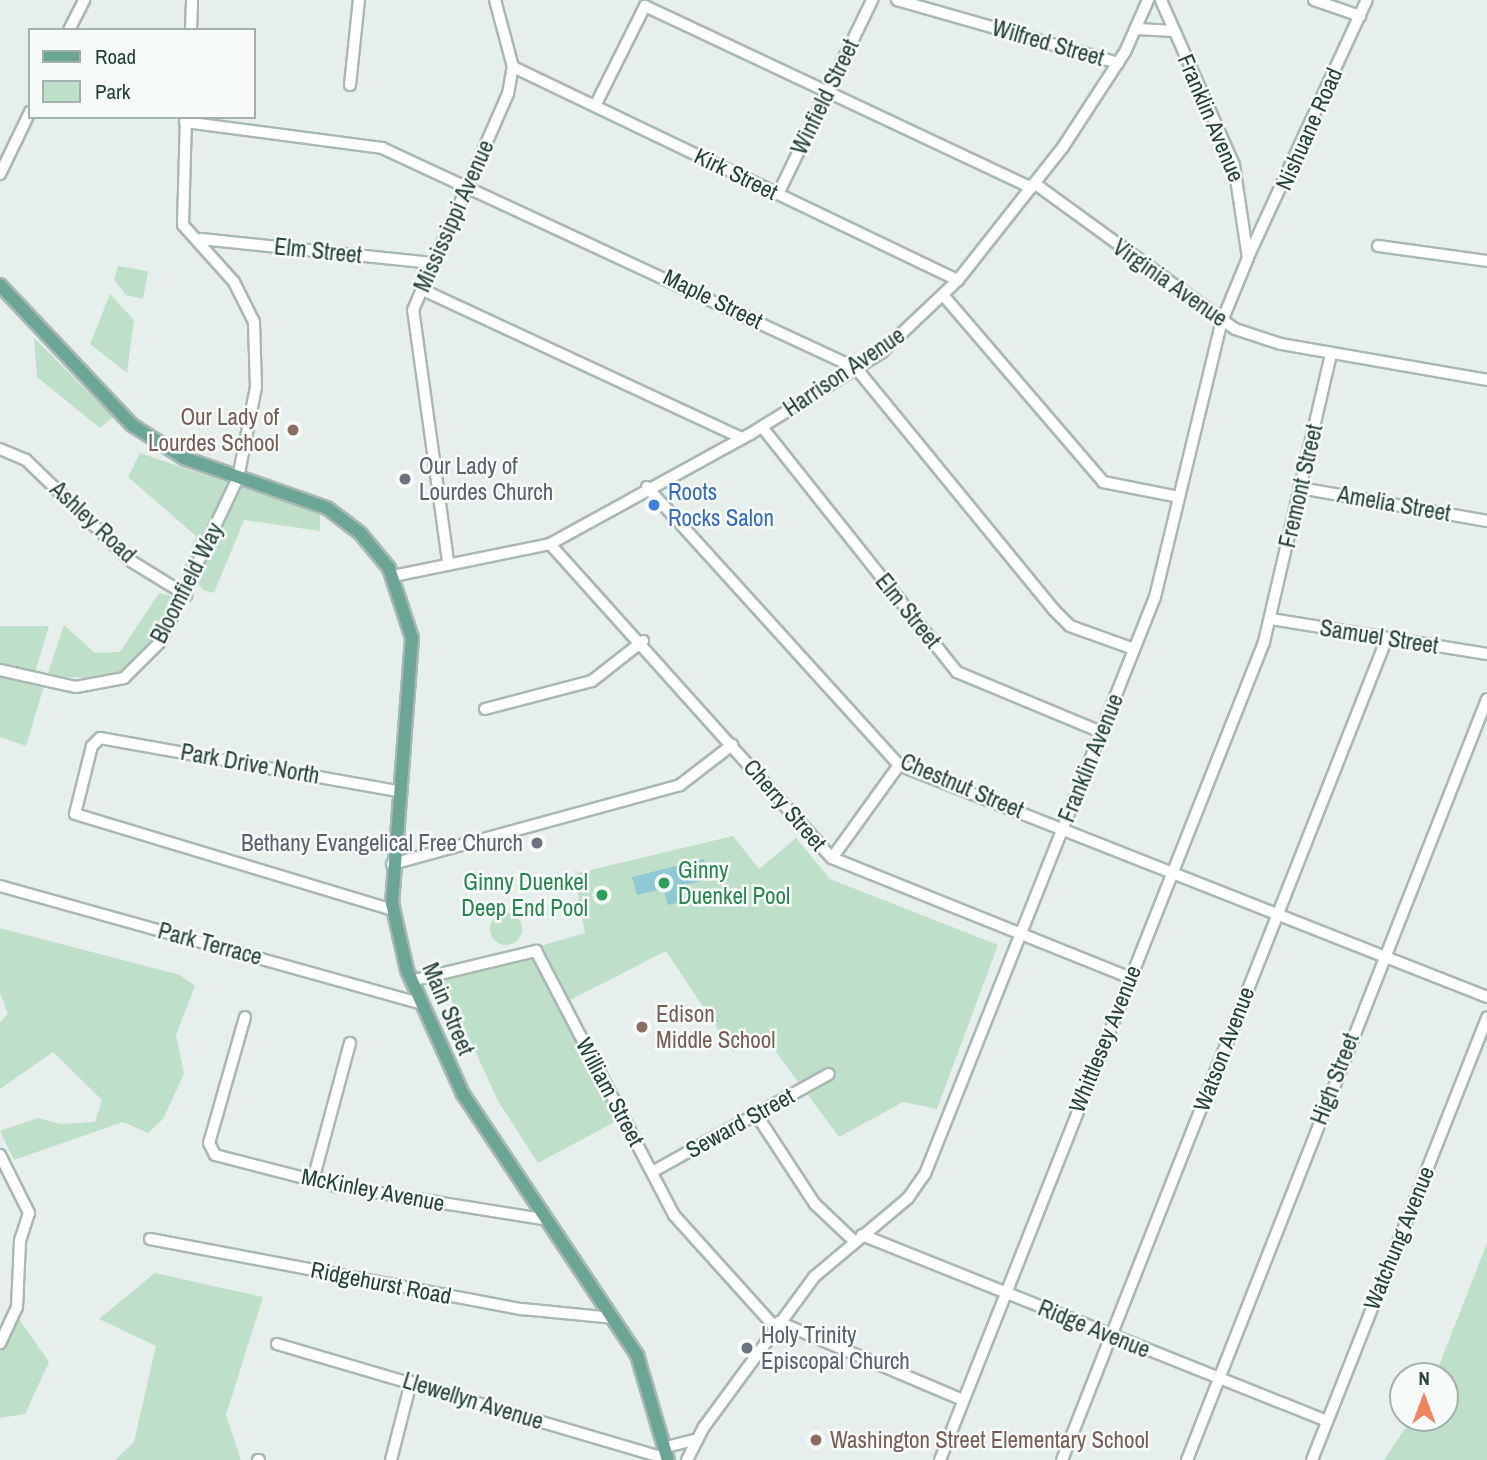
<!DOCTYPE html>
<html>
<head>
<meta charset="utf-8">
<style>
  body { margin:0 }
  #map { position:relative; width:1487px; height:1460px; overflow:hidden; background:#e6efeb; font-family:"Archivo Narrow",sans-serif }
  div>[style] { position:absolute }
  .green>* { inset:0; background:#bfe0c8 }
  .round { border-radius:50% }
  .water>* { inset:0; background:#8ec9d4 }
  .roads { filter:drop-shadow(2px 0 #a8b8b2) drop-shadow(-2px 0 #a8b8b2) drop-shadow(0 2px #a8b8b2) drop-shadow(0 -2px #a8b8b2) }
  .minor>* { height:10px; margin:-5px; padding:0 5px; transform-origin:5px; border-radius:5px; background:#fff }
  .major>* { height:12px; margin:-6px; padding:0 6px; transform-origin:6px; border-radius:6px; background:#6aa596 }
  .dots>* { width:19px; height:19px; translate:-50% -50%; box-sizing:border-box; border:4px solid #f7fbf9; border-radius:50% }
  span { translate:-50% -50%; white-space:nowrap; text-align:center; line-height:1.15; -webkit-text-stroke:5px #f7fbf9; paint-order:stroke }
  .street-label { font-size:23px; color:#24423a }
  .education-label { font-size:23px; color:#785e54 }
  .right { translate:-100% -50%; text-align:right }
  .left { translate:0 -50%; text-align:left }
  .worship-label { font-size:23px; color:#5b616d }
  .shop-label { font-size:23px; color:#366cbe }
  .leisure-label { font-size:23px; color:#27864d }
  .legend { position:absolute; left:28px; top:28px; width:228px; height:91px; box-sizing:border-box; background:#f7fbf9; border:2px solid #a3b1ad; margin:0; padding:9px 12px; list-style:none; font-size:21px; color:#24423a }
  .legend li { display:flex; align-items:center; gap:14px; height:35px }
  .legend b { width:35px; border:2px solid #a3b1ad }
  .north { position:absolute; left:1389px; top:1362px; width:70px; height:70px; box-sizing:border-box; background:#f7fbf9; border:2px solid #a3b1ad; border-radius:50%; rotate:0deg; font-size:19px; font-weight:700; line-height:28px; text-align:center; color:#24423a }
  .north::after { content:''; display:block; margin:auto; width:24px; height:32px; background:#f4845f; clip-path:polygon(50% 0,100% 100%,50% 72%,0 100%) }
</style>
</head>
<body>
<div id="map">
  <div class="green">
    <div style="clip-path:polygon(118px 266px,148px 271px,143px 299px,126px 295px,114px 280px)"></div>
    <div style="clip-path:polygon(110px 294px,134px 320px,127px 373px,90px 344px)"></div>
    <div style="clip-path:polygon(34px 338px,113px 417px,100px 428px,37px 377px)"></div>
    <div style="clip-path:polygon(140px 453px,320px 514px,320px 531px,244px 520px,214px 593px,203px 590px,184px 566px,196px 536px,128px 477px)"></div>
    <div style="clip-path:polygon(159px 593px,179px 598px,138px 658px,108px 679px,47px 676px,64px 625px,95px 653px,120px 652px)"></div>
    <div style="clip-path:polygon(0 626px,49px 626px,35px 672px,0 663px)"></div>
    <div style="clip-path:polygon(0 674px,44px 686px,26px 746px,0 737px)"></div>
    <div style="clip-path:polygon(733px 836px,759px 869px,796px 838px,830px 879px,998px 945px,937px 1109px,903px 1102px,839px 1137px,764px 1036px,733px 1052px,666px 951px,564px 1003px,624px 1117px,538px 1163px,498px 1101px,440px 975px,585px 933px,574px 874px)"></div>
    <div class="round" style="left:490px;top:913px;width:32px;height:32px"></div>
    <div style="clip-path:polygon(0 928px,180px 975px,195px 986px,176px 1035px,184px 1074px,163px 1119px,148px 1133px,123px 1122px,14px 1160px,0 1131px,38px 1118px,60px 1124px,95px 1122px,102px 1100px,53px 1052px,0 1089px,0 1022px,8px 1014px,0 992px)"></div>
    <div style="clip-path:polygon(1487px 1243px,1487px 1460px,1384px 1460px,1412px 1418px,1445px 1418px,1445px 1376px,1435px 1376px)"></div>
    <div style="clip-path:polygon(155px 1273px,263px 1297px,226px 1415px,241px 1460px,115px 1460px,134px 1442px,156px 1346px,99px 1319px)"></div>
    <div style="clip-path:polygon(19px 1319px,49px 1362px,25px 1414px,0 1418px,0 1352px)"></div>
  </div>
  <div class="water">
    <div style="clip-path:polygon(704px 859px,709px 879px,682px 886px,685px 901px,668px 905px,663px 889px,637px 895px,632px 877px)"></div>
  </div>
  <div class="roads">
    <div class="minor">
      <div style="left:897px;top:0;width:230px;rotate:15.9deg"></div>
      <div style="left:1314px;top:0;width:49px;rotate:19.2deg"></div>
      <div style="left:1137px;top:29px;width:37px;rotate:3deg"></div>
      <div style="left:69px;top:30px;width:34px;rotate:-63deg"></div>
      <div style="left:191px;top:30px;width:30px;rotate:-88deg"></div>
      <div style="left:513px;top:67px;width:493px;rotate:25.6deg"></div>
      <div style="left:350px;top:85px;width:85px;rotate:-84deg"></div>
      <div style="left:595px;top:106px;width:112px;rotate:-63.4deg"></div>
      <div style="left:645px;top:6px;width:427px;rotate:25.2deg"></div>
      <div style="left:185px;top:122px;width:199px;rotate:7.5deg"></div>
      <div style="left:382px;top:148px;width:523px;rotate:24.9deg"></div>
      <div style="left:856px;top:368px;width:313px;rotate:50.7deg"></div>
      <div style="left:1054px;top:610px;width:23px;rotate:45deg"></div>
      <div style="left:1070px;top:626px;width:68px;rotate:19.8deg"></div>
      <div style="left:0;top:174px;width:69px;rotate:-64.2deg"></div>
      <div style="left:1034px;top:183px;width:248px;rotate:36deg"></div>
      <div style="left:1235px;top:329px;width:48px;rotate:18.1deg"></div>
      <div style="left:1281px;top:344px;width:209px;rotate:9.9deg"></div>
      <div style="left:778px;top:194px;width:216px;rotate:-64.1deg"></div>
      <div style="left:201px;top:239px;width:235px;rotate:5.9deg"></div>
      <div style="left:1378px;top:246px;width:110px;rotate:7.8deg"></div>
      <div style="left:1248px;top:257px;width:283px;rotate:-65.2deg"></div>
      <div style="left:423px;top:290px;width:352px;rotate:24.9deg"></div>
      <div style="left:943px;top:295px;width:246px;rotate:49.4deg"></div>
      <div style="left:1103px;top:482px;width:77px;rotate:11.2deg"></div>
      <div style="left:762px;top:427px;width:313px;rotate:51.5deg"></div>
      <div style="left:957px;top:672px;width:156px;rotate:22.6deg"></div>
      <div style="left:0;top:449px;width:28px;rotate:23deg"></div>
      <div style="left:26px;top:460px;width:146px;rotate:43.9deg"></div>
      <div style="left:131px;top:561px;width:65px;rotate:31.7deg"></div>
      <div style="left:647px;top:487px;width:375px;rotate:47.8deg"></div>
      <div style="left:899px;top:765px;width:632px;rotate:21.53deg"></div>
      <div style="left:1300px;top:488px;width:190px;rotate:10deg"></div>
      <div style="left:550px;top:544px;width:422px;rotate:48.1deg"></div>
      <div style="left:832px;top:858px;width:321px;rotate:21.9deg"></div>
      <div style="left:448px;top:561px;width:253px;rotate:-97.9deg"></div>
      <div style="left:413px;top:310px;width:236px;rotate:-66.3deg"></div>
      <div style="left:508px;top:94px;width:27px;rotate:-80deg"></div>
      <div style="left:513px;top:67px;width:69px;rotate:-105deg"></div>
      <div style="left:393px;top:576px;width:160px;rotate:-11.5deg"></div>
      <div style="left:550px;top:544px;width:228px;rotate:-28.8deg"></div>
      <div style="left:750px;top:434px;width:155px;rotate:-31.8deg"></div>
      <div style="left:882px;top:352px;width:105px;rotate:-43.5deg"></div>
      <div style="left:958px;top:280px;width:169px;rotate:-51.7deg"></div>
      <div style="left:1063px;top:147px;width:113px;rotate:-56.9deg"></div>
      <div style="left:1125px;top:52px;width:57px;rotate:-66.1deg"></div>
      <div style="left:1271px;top:619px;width:219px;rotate:9.2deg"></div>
      <div style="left:0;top:670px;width:78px;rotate:12.6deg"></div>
      <div style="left:76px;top:687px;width:49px;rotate:-10.6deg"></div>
      <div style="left:124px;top:678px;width:51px;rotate:-45deg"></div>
      <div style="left:160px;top:642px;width:182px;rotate:-64.6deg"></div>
      <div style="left:238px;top:478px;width:93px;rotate:-78.8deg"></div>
      <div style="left:256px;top:387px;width:65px;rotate:-91.8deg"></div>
      <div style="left:254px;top:322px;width:45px;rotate:-116.6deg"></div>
      <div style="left:234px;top:282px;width:76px;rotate:-131.8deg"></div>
      <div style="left:183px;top:225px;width:108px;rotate:-88.4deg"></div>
      <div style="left:485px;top:709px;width:111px;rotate:-14.7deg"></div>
      <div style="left:592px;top:681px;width:65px;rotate:-38.1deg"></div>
      <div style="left:832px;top:858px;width:115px;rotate:-54.2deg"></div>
      <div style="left:392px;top:864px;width:299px;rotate:-15.3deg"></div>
      <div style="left:680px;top:785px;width:66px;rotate:-37.6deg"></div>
      <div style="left:0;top:886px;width:436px;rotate:15.6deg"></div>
      <div style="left:393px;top:910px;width:332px;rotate:-163.2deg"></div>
      <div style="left:75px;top:814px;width:70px;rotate:-76deg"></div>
      <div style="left:92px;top:746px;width:11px;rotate:-45deg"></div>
      <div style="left:100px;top:738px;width:304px;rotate:10.1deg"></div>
      <div style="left:411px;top:981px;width:129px;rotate:-13.5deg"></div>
      <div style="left:536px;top:951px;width:298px;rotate:62.4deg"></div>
      <div style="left:674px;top:1215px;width:151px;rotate:48deg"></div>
      <div style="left:245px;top:1017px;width:131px;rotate:105.9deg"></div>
      <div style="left:209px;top:1143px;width:13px;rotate:63deg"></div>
      <div style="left:215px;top:1155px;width:125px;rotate:14.4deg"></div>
      <div style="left:336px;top:1186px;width:208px;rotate:9.1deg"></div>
      <div style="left:756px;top:1114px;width:108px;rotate:56.8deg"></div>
      <div style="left:815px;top:1204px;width:54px;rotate:43.5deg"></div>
      <div style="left:0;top:1155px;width:65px;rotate:63.4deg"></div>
      <div style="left:29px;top:1213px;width:29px;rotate:108deg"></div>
      <div style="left:20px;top:1241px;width:66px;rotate:92.6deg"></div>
      <div style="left:17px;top:1307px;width:40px;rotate:115deg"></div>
      <div style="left:652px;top:1172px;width:202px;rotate:-29deg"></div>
      <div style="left:313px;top:1180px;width:142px;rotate:-74.9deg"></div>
      <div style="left:862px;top:1235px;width:501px;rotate:21.8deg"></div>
      <div style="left:150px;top:1239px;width:379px;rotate:10.7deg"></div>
      <div style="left:522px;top:1309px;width:91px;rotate:5.6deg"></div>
      <div style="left:779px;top:1322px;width:200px;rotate:23deg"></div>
      <div style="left:277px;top:1344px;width:408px;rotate:16.4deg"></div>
      <div style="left:666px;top:1447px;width:32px;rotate:-14deg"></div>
      <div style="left:258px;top:1460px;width:1px"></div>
      <div style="left:391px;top:1460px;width:81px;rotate:-75.6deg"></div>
      <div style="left:687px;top:1460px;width:37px;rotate:-63deg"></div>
      <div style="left:704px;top:1427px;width:186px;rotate:-53.7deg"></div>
      <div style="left:814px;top:1277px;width:123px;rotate:-40deg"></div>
      <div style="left:908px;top:1198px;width:29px;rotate:-55deg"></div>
      <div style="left:925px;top:1174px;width:621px;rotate:-68.27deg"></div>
      <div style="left:1155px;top:597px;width:284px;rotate:-76.4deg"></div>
      <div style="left:1222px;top:321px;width:68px;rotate:-67.6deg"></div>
      <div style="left:1248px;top:258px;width:94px;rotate:-98.6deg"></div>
      <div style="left:1234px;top:165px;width:180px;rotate:-113.9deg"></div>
      <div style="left:940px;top:1460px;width:880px;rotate:-68.39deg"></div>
      <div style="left:1264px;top:642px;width:297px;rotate:-76.9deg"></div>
      <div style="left:1062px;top:1460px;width:884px;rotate:-68.43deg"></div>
      <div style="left:1187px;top:1460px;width:818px;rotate:-68.48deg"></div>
      <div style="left:1312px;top:1460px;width:476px;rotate:-68.4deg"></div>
    </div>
    <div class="major">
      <div style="left:0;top:285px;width:192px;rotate:46.7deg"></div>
      <div style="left:132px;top:425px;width:62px;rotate:32.4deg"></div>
      <div style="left:184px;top:458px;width:151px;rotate:19.3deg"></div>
      <div style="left:327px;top:508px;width:41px;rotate:37.1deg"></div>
      <div style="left:360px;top:533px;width:45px;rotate:50.4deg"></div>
      <div style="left:389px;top:568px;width:74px;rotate:71.8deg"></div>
      <div style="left:412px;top:638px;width:266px;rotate:94.3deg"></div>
      <div style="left:392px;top:903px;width:69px;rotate:77.4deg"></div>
      <div style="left:407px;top:970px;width:136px;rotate:65.7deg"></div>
      <div style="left:463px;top:1094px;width:314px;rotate:56.3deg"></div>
      <div style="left:637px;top:1355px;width:109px;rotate:73.6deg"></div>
    </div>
  </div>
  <div class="dots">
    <div style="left:293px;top:430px;background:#8d6e63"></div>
    <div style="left:405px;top:479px;background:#6b7280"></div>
    <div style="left:654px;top:505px;background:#3f7fe0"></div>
    <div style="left:537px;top:843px;background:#6b7280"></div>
    <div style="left:664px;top:883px;background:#2e9e5b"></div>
    <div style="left:602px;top:895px;background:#2e9e5b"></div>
    <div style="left:642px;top:1027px;background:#8d6e63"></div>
    <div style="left:747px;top:1348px;background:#6b7280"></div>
    <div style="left:816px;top:1440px;background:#8d6e63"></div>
  </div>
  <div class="street-label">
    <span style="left:1048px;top:43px;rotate:16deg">Wilfred Street</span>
    <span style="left:825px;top:97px;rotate:-64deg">Winfield Street</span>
    <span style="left:1211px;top:118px;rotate:67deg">Franklin Avenue</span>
    <span style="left:1309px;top:129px;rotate:-66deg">Nishuane Road</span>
    <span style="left:736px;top:174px;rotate:26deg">Kirk Street</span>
    <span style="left:454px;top:216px;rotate:-66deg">Mississippi Avenue</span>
    <span style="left:318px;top:251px;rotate:6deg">Elm Street</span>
    <span style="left:1170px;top:283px;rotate:35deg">Virginia Avenue</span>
    <span style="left:713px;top:299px;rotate:26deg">Maple Street</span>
    <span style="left:844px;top:372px;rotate:-34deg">Harrison Avenue</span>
    <span style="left:1301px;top:486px;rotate:-77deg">Fremont Street</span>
    <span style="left:1394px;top:504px;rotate:10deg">Amelia Street</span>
    <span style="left:93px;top:522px;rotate:43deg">Ashley Road</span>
    <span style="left:187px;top:583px;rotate:-63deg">Bloomfield Way</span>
    <span style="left:908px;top:611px;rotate:51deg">Elm Street</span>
    <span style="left:1379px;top:637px;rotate:9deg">Samuel Street</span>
    <span style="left:1091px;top:758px;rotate:-68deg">Franklin Avenue</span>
    <span style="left:250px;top:764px;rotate:10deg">Park Drive North</span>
    <span style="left:962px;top:786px;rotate:23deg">Chestnut Street</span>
    <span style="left:785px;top:805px;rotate:49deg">Cherry Street</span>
    <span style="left:210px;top:944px;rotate:15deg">Park Terrace</span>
    <span style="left:448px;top:1009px;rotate:67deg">Main Street</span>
    <span style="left:1105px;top:1039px;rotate:-68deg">Whittlesey Avenue</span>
    <span style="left:1224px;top:1049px;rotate:-69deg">Watson Avenue</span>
    <span style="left:1335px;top:1079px;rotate:-69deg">High Street</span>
    <span style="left:610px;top:1092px;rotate:62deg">William Street</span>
    <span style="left:740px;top:1123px;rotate:-29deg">Seward Street</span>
    <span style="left:373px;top:1190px;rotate:11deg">McKinley Avenue</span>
    <span style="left:1399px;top:1238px;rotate:-68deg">Watchung Avenue</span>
    <span style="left:381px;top:1283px;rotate:11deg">Ridgehurst Road</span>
    <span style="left:1094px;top:1329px;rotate:22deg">Ridge Avenue</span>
    <span style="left:473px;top:1401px;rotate:17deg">Llewellyn Avenue</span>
  </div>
  <div class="education-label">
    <span class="right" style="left:279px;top:430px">Our Lady of<br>Lourdes School</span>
    <span class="left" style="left:656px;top:1027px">Edison<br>Middle School</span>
    <span class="left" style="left:830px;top:1440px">Washington Street Elementary School</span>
  </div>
  <div class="worship-label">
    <span class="left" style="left:419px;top:479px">Our Lady of<br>Lourdes Church</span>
    <span class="right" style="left:523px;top:843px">Bethany Evangelical Free Church</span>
    <span class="left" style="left:761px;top:1348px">Holy Trinity<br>Episcopal Church</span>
  </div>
  <div class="shop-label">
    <span class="left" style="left:668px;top:505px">Roots<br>Rocks Salon</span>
  </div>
  <div class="leisure-label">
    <span class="left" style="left:678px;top:883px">Ginny<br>Duenkel Pool</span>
    <span class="right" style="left:588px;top:895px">Ginny Duenkel<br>Deep End Pool</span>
  </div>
  <ul class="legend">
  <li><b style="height:9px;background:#6aa596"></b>Road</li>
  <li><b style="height:19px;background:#bfe0c8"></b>Park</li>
  </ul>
  <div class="north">N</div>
</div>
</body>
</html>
